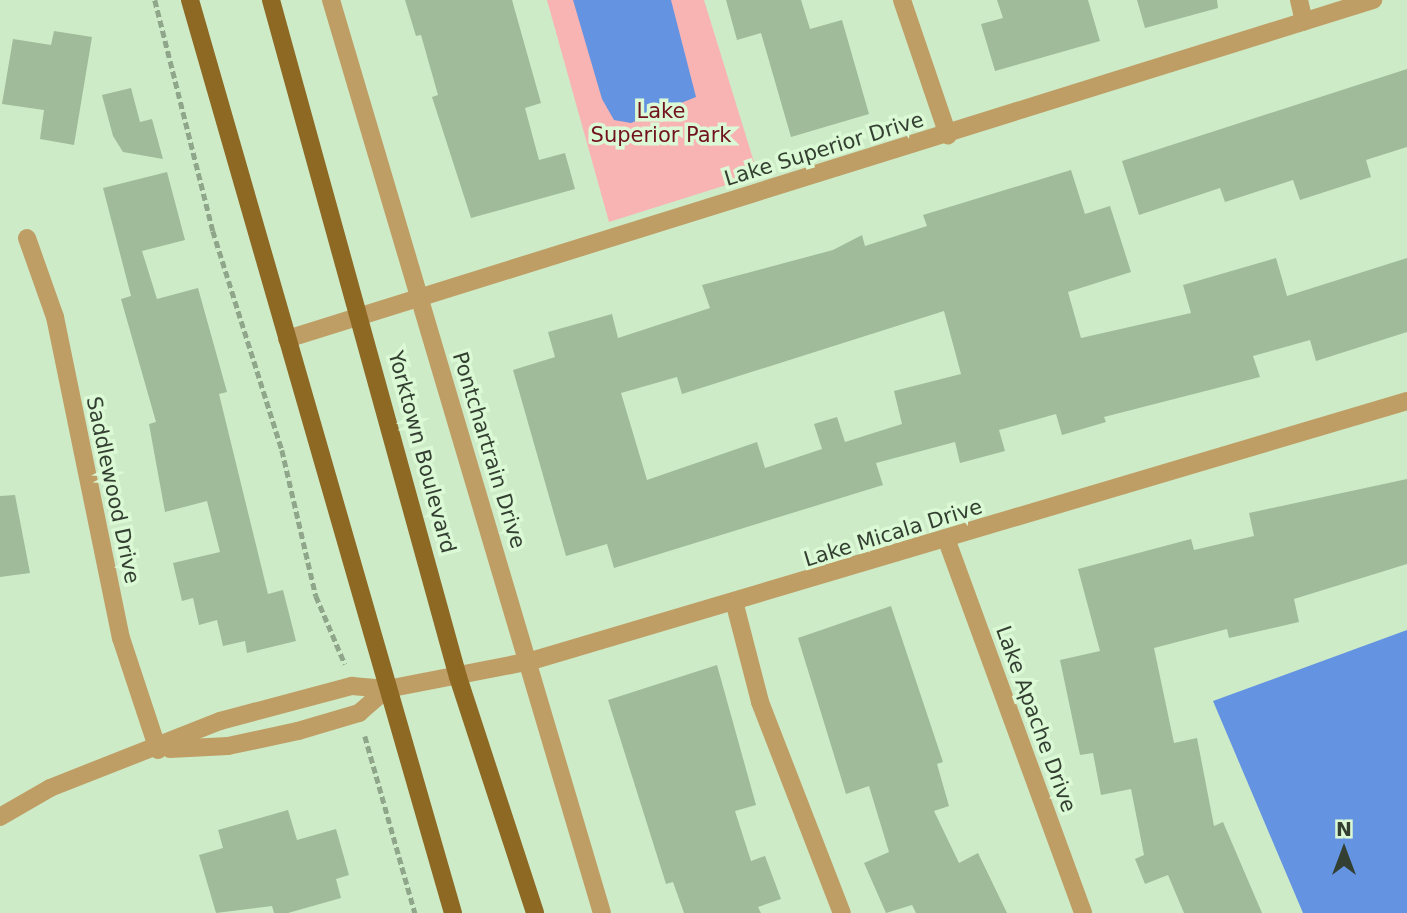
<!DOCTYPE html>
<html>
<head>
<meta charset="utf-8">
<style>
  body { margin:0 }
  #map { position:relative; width:1407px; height:913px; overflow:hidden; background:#ceebc8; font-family:"DejaVu Sans",sans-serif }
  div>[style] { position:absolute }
  .green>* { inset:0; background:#f8b4b3 }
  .water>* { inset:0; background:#6493e1 }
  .building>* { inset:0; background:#9fbb99 }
  .path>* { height:4.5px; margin-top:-2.25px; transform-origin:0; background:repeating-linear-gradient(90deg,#8fa68b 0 7px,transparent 0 10.5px) }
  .minor>* { height:18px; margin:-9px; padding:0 9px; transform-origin:9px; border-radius:9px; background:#bf9e65 }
  .major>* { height:18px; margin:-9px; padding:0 9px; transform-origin:9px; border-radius:9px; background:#8d6924 }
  span { translate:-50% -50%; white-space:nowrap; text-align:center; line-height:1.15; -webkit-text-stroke:7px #dbf9d5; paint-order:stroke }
  .park-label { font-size:21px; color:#71131f }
  .street-label { font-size:21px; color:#333f31 }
  .north { position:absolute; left:1309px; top:815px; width:70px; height:70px; -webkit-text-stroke:5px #dbf9d5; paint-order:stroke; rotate:0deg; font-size:19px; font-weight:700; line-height:28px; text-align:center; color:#333f31 }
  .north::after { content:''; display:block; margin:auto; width:24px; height:32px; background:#333f31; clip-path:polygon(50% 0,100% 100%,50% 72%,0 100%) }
</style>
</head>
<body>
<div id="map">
  <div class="green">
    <div style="clip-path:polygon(547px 0,704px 0,758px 175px,609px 222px)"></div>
  </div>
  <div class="water">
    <div style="clip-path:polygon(573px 0,671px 0,696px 97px,631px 123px,614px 120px,602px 99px)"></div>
    <div style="clip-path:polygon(1407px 630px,1407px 913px,1303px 913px,1213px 701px)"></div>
  </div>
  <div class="building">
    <div style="clip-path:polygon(405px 0,512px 0,541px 103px,525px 108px,539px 160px,565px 153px,575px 189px,471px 218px,432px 97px,438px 95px,421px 35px,416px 36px)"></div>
    <div style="clip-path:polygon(726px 0,801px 0,810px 29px,842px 20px,869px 114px,791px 137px,761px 33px,737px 40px)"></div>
    <div style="clip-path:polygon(997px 0,1088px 0,1100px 41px,995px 71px,981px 24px,1003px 18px)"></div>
    <div style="clip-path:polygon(1137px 0,1217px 0,1218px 8px,1145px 28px)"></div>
    <div style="clip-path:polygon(54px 31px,92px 37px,74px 145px,40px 139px,44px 110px,2px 104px,13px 39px,51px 45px)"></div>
    <div style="clip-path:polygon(1407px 69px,1407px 147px,1366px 160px,1371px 177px,1300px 200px,1293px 180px,1225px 202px,1220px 188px,1139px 215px,1122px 161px)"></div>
    <div style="clip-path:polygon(131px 88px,140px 122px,152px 119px,163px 159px,123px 152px,113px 136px,102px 95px)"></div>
    <div style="clip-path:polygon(evenodd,1071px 170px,1085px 214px,1110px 206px,1131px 272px,1068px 292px,1081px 338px,1191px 313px,1183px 285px,1276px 258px,1287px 296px,1407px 258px,1407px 332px,1316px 361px,1310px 340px,1253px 356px,1260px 377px,1104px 417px,1106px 422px,1062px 435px,1056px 414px,999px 430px,1005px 451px,960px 463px,955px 442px,876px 463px,883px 485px,614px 568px,607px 544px,566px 556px,513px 370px,555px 357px,548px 332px,612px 314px,618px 338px,710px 308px,702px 285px,833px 250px,862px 235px,865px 246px,927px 226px,923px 215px,1071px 170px,944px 311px,961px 374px,894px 391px,902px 424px,845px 442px,837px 417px,814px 424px,822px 449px,765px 468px,757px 442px,647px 480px,621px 393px,677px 377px,682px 394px,944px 311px)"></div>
    <div style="clip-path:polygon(167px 172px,185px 240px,142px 251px,157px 299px,198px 288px,227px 392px,219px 394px,268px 594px,283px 590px,296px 641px,247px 653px,245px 641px,223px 646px,217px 620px,199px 625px,193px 598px,182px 601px,173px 563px,220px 552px,207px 501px,165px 512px,149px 424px,156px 422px,121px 299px,131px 296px,103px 188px)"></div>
    <div style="clip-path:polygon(1407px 479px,1407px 564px,1294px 599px,1299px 622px,1229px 638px,1227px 629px,1154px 648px,1174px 743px,1197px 738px,1214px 826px,1223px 822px,1262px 913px,1184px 913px,1168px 875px,1145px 884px,1135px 859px,1144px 855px,1131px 789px,1101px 795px,1093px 753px,1080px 755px,1060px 660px,1100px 651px,1078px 569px,1191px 539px,1194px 550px,1254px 536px,1249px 513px)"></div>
    <div style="clip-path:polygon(15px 495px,30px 573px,0 577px,0 496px)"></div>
    <div style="clip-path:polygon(891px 606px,943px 762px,937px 764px,949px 806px,934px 811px,959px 863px,978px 853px,1007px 913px,916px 913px,912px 905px,886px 913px,864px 863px,889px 852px,869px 786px,846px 794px,798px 638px)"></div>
    <div style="clip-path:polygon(717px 665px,756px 805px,735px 811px,751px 861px,765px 856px,781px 899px,758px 907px,761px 913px,684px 913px,673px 882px,666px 884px,608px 700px)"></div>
    <div style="clip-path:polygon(288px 810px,297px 840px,336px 829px,349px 875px,336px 879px,341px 898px,288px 913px,274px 913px,272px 906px,216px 913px,199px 855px,223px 848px,218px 830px)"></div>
  </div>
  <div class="path">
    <div style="left:155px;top:0;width:238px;rotate:75.9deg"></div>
    <div style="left:213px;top:231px;width:230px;rotate:72.5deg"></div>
    <div style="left:282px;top:450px;width:150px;rotate:76.9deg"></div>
    <div style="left:316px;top:596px;width:74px;rotate:66.9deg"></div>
    <div style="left:365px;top:736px;width:184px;rotate:74.2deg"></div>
  </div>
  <div class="minor">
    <div style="left:331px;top:0;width:952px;rotate:73.47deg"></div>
    <div style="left:902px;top:0;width:143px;rotate:71.2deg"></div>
    <div style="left:1299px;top:0;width:22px;rotate:77deg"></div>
    <div style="left:27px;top:238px;width:84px;rotate:70.5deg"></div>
    <div style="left:55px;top:317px;width:328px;rotate:78.4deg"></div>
    <div style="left:121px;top:638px;width:118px;rotate:71.7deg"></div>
    <div style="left:287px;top:339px;width:1138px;rotate:-17.34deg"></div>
    <div style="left:947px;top:541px;width:396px;rotate:69.9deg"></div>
    <div style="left:735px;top:605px;width:100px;rotate:75.5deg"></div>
    <div style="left:760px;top:702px;width:226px;rotate:68.8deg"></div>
    <div style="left:170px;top:749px;width:58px;rotate:-3deg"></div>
    <div style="left:228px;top:746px;width:72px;rotate:-12.1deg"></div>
    <div style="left:298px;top:731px;width:64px;rotate:-16.4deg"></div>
    <div style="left:359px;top:713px;width:37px;rotate:-41deg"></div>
    <div style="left:0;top:817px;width:58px;rotate:-30.1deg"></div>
    <div style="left:50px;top:788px;width:183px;rotate:-21.5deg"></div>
    <div style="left:220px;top:721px;width:137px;rotate:-14.9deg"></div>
    <div style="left:352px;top:686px;width:35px;rotate:5deg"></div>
    <div style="left:387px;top:689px;width:147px;rotate:-11deg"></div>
    <div style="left:531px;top:661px;width:914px;rotate:-16.53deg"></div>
  </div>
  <div class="major">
    <div style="left:190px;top:0;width:950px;rotate:73.93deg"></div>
    <div style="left:271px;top:0;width:702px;rotate:74.56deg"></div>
    <div style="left:458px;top:677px;width:248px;rotate:71.9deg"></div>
  </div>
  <div class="park-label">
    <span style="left:661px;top:123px">Lake<br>Superior Park</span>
  </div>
  <div class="street-label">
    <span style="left:824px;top:149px;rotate:-17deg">Lake Superior Drive</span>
    <span style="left:489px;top:450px;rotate:73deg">Pontchartrain Drive</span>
    <span style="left:422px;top:452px;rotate:75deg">Yorktown Boulevard</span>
    <span style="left:113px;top:490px;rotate:78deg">Saddlewood Drive</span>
    <span style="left:893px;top:533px;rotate:-17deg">Lake Micala Drive</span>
    <span style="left:1036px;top:719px;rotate:70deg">Lake Apache Drive</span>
  </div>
  <div class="north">N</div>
</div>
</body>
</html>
